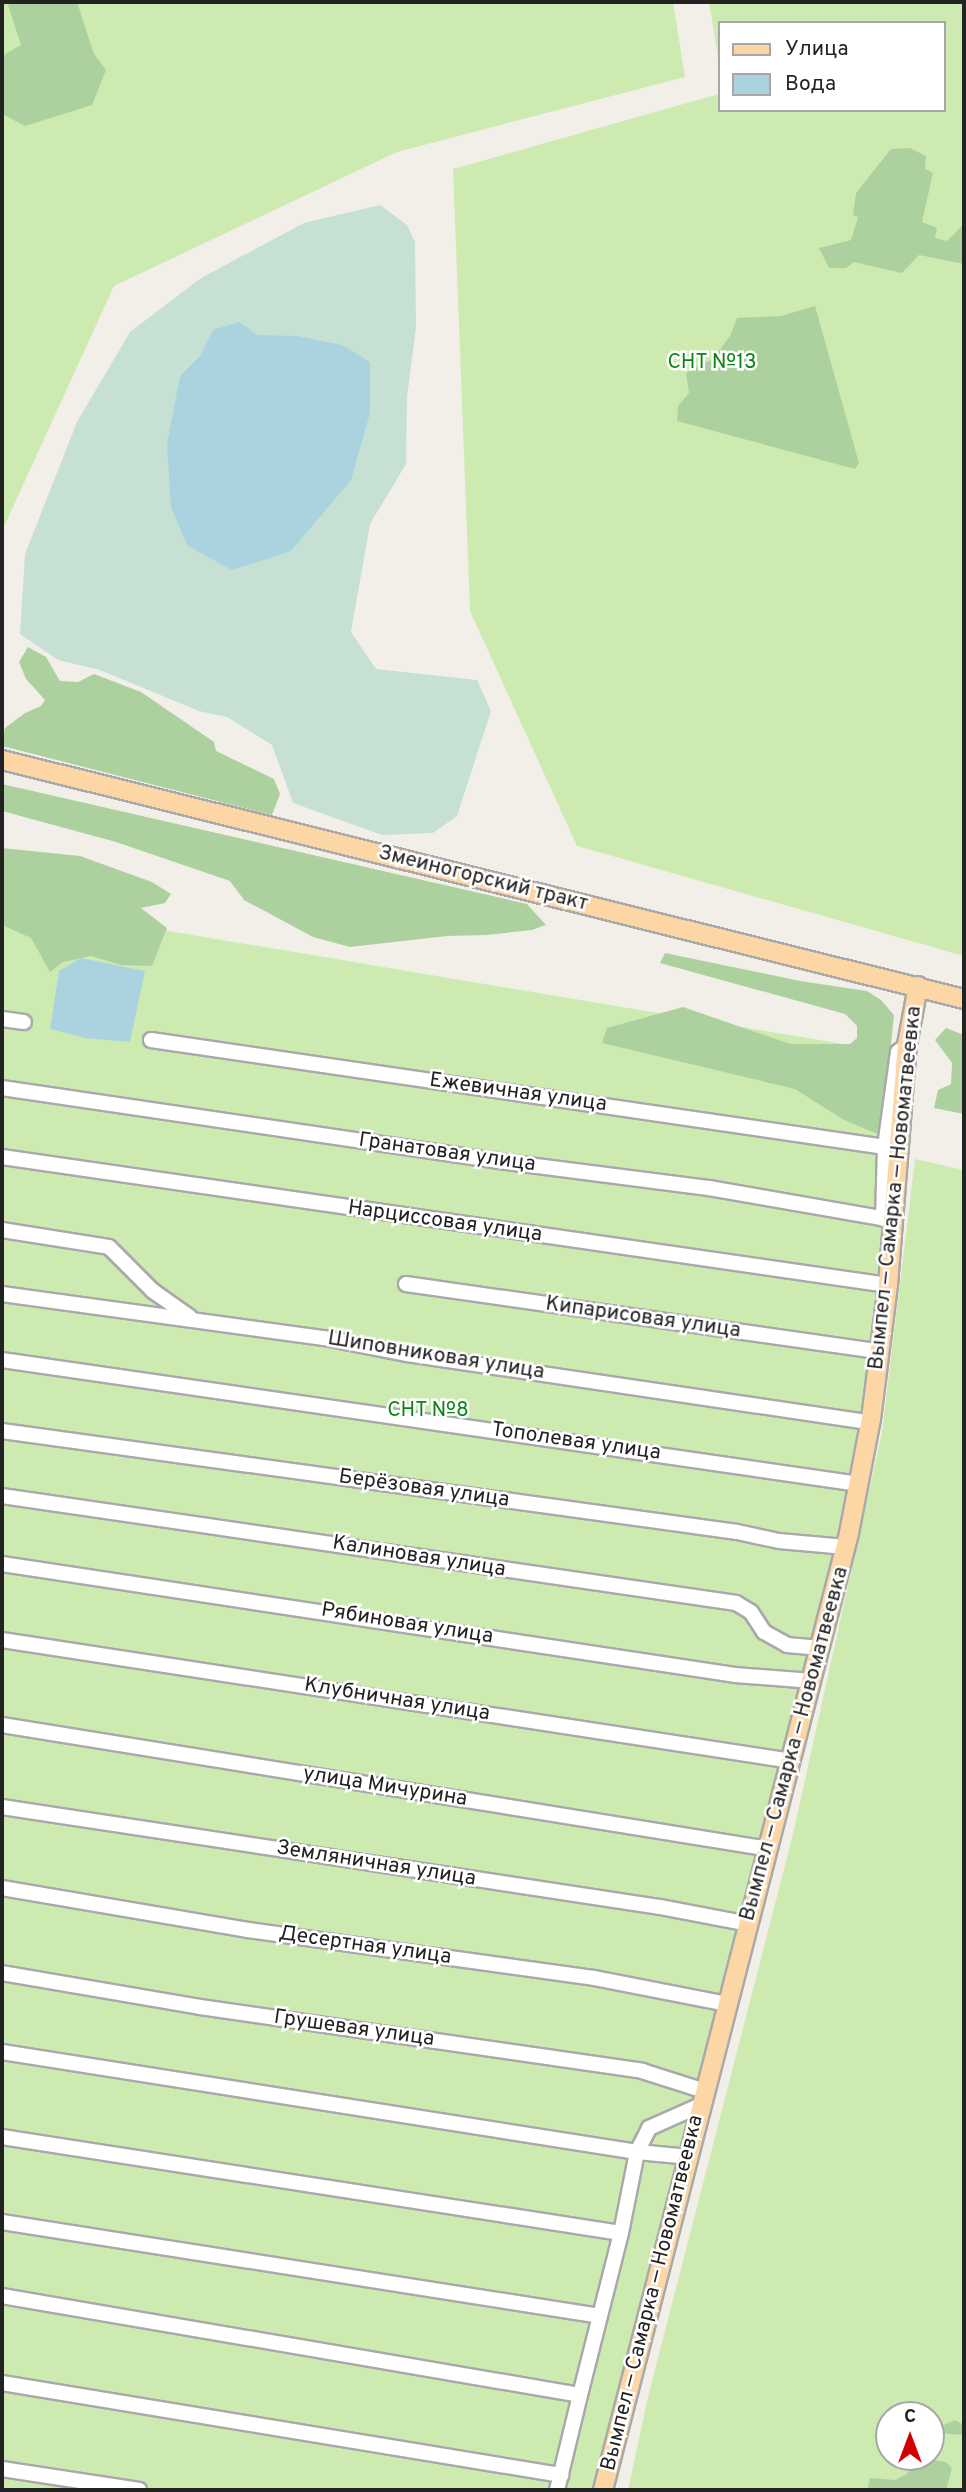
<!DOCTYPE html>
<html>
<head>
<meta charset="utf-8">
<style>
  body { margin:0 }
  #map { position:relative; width:966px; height:2492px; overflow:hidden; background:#f2efe9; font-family:Overpass,sans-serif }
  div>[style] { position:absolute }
  .grass>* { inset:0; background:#cdebb0 }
  .forest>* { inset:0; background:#add19e }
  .wetland>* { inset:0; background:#c6e0d4 }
  .water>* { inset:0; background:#aad3df }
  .roads { filter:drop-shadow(2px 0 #a9a9a9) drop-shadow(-2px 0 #a9a9a9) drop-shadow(0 2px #a9a9a9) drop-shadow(0 -2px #a9a9a9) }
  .minor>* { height:14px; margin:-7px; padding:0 7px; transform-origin:7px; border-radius:7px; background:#fff }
  .major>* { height:18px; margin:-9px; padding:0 9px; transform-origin:9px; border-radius:9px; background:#fcd6a4 }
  span { translate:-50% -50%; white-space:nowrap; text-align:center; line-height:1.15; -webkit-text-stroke:5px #fff; paint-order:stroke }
  .park-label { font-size:21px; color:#0c8416 }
  .street-label { font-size:21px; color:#222 }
  .frame { position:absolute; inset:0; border:4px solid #222; pointer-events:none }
  .legend { position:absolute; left:718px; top:21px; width:228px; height:91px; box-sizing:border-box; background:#fff; border:2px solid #a7a7a7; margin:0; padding:9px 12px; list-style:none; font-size:21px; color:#222 }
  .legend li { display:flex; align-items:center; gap:14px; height:35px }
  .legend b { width:35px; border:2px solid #a7a7a7 }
  .north { position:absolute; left:875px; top:2401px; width:70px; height:70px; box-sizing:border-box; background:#fff; border:2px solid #a7a7a7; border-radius:50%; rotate:0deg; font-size:19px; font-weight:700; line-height:28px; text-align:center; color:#222 }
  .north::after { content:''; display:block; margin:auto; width:24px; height:32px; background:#d40000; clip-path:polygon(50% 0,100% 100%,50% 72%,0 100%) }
</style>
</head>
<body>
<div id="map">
  <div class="grass">
    <div style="clip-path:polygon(2px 2px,673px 2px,685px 77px,397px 152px,114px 286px,2px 531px)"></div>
    <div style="clip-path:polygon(709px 2px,964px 2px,964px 956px,577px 846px,470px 611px,453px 169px,719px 94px,719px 110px,943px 110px,943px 23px,719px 23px,719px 63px)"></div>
    <div style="clip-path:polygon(2px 907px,43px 910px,885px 1051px,885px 1218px,860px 1418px,843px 1521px,781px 1756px,743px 1922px,692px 2104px,594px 2490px,2px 2490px)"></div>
    <div style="clip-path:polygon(evenodd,915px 1159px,964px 1170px,964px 2490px,628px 2490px,648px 2397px,793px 1834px,882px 1432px,915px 1159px,889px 2415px,931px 2415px,931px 2457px,889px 2457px,889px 2415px)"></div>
  </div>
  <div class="forest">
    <div style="clip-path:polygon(7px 2px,77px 2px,94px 54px,106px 70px,92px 105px,25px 126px,2px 114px,2px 56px,21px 45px)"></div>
    <div style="clip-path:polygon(910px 148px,926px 156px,925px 169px,933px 173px,922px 222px,937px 228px,935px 238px,947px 241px,964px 224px,964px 264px,919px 255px,902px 273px,854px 262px,846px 268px,829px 268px,819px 248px,851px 240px,858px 217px,853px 215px,856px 193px,891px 149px)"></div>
    <div style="clip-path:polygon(815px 306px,859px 463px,855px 469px,677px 421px,678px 406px,689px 393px,686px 373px,713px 359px,730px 336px,737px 318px,781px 316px)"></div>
    <div style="clip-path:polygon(28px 647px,46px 657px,60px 681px,78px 682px,94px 674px,141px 692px,214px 742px,216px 751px,274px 779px,280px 794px,272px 815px,2px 746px,5px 728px,25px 713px,41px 706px,45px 700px,26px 679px,19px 662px)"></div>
    <div style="clip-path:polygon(2px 784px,527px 904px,546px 925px,532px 930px,486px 935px,447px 936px,350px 947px,313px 937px,244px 900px,230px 881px,116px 842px,2px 811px)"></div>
    <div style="clip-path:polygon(2px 848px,80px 856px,152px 882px,171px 894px,165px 903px,141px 908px,167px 928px,152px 966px,121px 965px,91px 956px,63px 962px,50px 972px,31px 938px,2px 925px)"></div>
    <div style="clip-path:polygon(665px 953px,800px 981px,867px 991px,881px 1000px,894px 1015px,882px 1136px,844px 1120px,795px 1089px,602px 1043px,607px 1028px,683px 1007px,790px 1044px,850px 1044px,857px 1038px,857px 1026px,845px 1014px,660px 963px)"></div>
    <div style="clip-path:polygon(946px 1028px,964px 1035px,964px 1114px,934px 1108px,938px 1090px,951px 1084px,952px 1063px,935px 1040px)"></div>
    <div style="clip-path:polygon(955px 2420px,964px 2425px,963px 2435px,938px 2433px,931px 2438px,931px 2425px,942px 2426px)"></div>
    <div style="clip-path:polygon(915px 2457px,946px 2462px,952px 2468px,946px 2490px,867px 2490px,870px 2478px,896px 2480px,906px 2474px,917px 2464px)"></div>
  </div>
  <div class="wetland">
    <div style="clip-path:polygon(380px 205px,407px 225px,415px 242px,416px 328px,407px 397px,406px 464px,370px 524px,351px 632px,376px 669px,477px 680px,491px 711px,457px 816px,433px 833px,382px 835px,293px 803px,272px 745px,227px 717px,199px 711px,100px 670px,58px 660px,20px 634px,25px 554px,77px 422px,130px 332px,201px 278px,304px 223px)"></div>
  </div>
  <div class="water">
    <div style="clip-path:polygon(239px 322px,257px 335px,297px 336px,342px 345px,370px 362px,370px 413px,351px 480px,291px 551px,232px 570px,188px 546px,171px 508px,167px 444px,180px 376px,201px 355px,213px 330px)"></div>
    <div style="clip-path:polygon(81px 958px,145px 971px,130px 1042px,85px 1038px,50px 1029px,59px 971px)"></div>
  </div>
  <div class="roads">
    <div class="minor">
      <div style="left:2px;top:1019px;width:22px;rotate:8deg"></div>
      <div style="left:151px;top:1040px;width:742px;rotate:8.29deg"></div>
      <div style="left:2px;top:1088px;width:501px;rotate:8.37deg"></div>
      <div style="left:498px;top:1161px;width:213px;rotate:7.3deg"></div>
      <div style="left:709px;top:1188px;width:187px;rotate:9.9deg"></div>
      <div style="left:2px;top:1157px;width:895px;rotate:8.22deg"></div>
      <div style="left:883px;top:1219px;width:72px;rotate:-88.4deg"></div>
      <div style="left:885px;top:1147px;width:96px;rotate:-82.2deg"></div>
      <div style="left:898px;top:1052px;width:11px;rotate:-38deg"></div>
      <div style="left:2px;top:1230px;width:108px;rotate:9deg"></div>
      <div style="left:109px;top:1247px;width:62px;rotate:45deg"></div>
      <div style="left:153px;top:1291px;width:45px;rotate:35.1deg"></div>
      <div style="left:406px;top:1284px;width:478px;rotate:8.1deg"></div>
      <div style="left:2px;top:1294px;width:325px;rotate:7.8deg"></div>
      <div style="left:324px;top:1338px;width:85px;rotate:10.9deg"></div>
      <div style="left:407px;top:1354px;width:468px;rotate:8.4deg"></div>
      <div style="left:2px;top:1360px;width:866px;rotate:8.23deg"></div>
      <div style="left:2px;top:1431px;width:742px;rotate:7.82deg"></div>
      <div style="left:737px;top:1532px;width:43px;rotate:12.1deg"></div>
      <div style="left:779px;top:1541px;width:67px;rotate:5.1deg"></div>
      <div style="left:2px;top:1496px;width:742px;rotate:8.29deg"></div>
      <div style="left:736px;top:1603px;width:17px;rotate:31deg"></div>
      <div style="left:751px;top:1612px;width:24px;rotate:57deg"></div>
      <div style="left:764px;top:1632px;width:26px;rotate:29deg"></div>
      <div style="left:787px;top:1645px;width:34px;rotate:5deg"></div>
      <div style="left:2px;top:1564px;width:741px;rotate:8.61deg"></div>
      <div style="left:735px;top:1675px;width:78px;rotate:4.4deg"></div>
      <div style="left:2px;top:1640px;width:799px;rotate:8.71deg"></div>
      <div style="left:2px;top:1725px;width:777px;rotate:9.18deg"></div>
      <div style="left:2px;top:1807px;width:666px;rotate:8.64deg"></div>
      <div style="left:660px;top:1907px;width:91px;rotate:10.8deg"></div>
      <div style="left:2px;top:1888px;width:250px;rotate:9.7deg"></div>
      <div style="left:248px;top:1930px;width:349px;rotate:7.9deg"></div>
      <div style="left:594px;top:1978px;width:136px;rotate:11deg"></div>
      <div style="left:2px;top:1973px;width:201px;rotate:9.7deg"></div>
      <div style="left:200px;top:2007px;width:447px;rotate:8.2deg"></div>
      <div style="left:642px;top:2071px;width:66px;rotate:17.6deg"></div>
      <div style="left:2px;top:2052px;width:643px;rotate:8.95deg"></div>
      <div style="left:637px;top:2152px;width:53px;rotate:5.4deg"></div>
      <div style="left:2px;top:2137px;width:626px;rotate:8.82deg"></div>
      <div style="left:2px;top:2222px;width:605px;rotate:8.93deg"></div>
      <div style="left:2px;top:2296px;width:586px;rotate:9.72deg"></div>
      <div style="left:580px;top:2395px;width:98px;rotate:103.6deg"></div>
      <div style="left:2px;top:2383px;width:567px;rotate:9.35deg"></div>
      <div style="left:580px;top:2395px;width:167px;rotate:-75.8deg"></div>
      <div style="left:621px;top:2233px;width:83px;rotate:-78.8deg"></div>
      <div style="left:637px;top:2152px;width:27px;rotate:-63deg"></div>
      <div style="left:649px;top:2128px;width:57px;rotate:-23.9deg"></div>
      <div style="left:2px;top:2469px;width:139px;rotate:8.7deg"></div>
    </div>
    <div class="major">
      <div style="left:2px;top:760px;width:991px;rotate:13.95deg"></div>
      <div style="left:603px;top:2490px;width:988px;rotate:-75.58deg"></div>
      <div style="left:849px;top:1533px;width:116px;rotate:-79.1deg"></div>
      <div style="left:871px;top:1419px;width:135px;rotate:-82.8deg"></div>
      <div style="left:888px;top:1285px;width:241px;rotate:-85.5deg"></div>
      <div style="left:907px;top:1045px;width:60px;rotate:-79.4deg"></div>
    </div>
  </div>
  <div class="park-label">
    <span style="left:712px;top:363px">СНТ №13</span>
    <span style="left:428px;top:1411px">СНТ №8</span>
  </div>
  <div class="street-label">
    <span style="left:483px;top:879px;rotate:14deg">Змеиногорский тракт</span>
    <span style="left:518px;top:1093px;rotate:8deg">Ежевичная улица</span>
    <span style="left:447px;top:1153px;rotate:8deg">Гранатовая улица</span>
    <span style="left:896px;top:1188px;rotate:-84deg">Вымпел — Самарка — Новоматвеевка</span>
    <span style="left:445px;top:1222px;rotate:8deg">Нарциссовая улица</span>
    <span style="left:643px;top:1318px;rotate:8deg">Кипарисовая улица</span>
    <span style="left:436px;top:1356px;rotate:9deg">Шиповниковая улица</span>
    <span style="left:576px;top:1442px;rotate:8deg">Тополевая улица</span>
    <span style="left:424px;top:1489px;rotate:8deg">Берёзовая улица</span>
    <span style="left:419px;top:1557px;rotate:9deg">Калиновая улица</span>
    <span style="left:407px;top:1624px;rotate:9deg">Рябиновая улица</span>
    <span style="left:397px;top:1700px;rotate:9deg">Клубничная улица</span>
    <span style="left:795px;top:1744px;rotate:-75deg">Вымпел — Самарка — Новоматвеевка</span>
    <span style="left:385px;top:1787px;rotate:9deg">улица Мичурина</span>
    <span style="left:376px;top:1864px;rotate:9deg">Земляничная улица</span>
    <span style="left:365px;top:1946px;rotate:8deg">Десертная улица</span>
    <span style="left:354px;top:2029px;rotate:8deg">Грушевая улица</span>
    <span style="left:653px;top:2293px;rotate:-76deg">Вымпел — Самарка — Новоматвеевка</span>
  </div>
  <div class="frame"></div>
  <ul class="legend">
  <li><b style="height:9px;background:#fcd6a4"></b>Улица</li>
  <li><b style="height:19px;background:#aad3df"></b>Вода</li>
  </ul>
  <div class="north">С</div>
</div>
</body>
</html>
